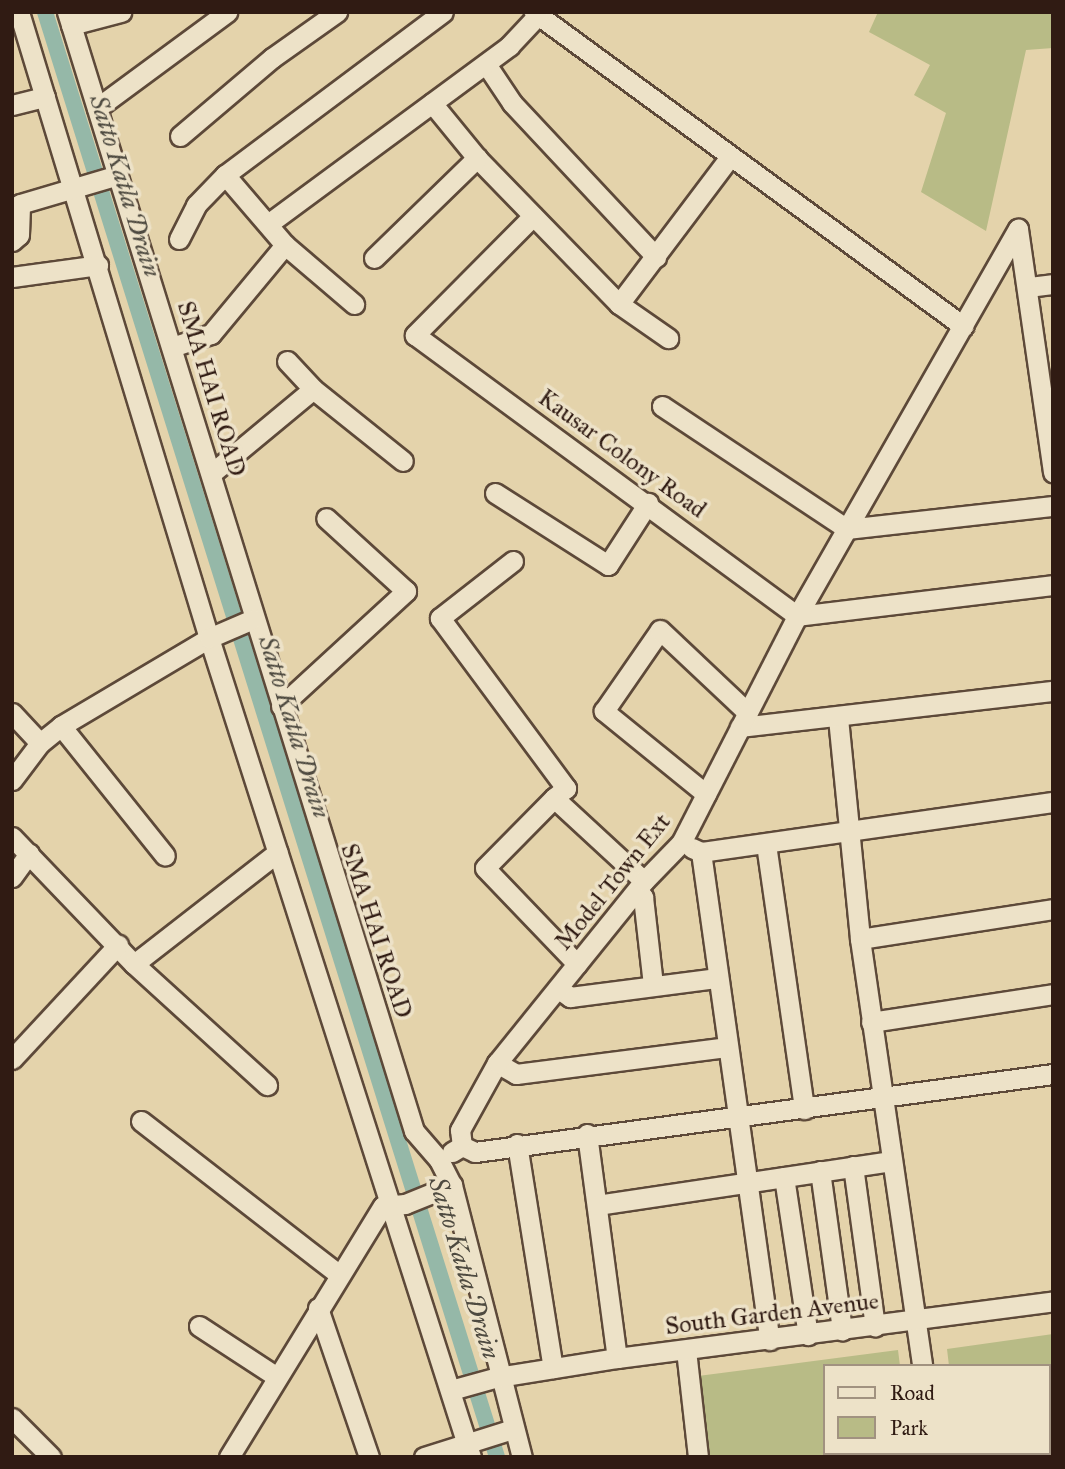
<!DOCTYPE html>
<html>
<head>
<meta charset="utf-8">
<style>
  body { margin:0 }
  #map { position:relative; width:1065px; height:1469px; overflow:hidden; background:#e4d3ab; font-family:"IM FELL Great Primer",serif }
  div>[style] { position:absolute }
  .green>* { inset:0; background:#b8bb86 }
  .canal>* { height:16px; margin:-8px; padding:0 8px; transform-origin:8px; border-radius:8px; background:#95b8a8 }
  .roads { filter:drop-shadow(2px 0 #5d4939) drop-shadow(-2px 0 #5d4939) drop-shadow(0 2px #5d4939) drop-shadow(0 -2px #5d4939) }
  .minor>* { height:19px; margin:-9.5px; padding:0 9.5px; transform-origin:9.5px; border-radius:9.5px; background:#ede2c8 }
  span { translate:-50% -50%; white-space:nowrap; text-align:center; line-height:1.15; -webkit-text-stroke:7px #ede2c8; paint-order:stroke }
  .street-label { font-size:24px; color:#301b13 }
  .water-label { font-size:26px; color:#4e4a40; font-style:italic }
  .frame { position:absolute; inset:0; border:14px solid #301b13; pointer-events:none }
  .legend { position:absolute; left:823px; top:1364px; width:228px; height:91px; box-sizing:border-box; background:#ede2c8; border:2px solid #a19280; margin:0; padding:9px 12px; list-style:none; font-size:21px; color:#301b13 }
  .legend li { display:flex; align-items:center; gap:14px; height:35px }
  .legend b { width:35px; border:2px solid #a19280 }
</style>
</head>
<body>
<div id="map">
  <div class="green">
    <div style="clip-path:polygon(878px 12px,1053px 12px,1053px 48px,1026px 50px,986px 231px,921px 192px,946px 113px,914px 95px,930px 65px,869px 32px)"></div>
    <div style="clip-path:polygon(1053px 1334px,1053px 1457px,963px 1457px,962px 1453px,1049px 1453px,1049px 1366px,949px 1366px,947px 1349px)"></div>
    <div style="clip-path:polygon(898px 1350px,900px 1366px,825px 1366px,825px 1453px,913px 1457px,708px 1457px,698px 1376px)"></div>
  </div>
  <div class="canal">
    <div style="left:45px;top:12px;width:1514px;rotate:72.63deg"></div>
  </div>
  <div class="roads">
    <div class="minor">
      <div style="left:19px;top:12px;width:654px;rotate:73.12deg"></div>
      <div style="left:209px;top:638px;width:860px;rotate:72.26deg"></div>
      <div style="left:67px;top:12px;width:1172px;rotate:72.77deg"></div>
      <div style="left:414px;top:1131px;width:38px;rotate:49deg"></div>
      <div style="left:439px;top:1160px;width:28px;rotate:63deg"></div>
      <div style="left:452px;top:1185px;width:281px;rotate:75.6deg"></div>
      <div style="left:534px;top:12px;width:532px;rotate:36.2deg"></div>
      <div style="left:71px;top:25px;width:52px;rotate:-14.6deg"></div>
      <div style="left:486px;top:64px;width:47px;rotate:56.3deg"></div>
      <div style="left:512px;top:103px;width:211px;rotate:46.9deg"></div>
      <div style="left:432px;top:103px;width:71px;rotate:50.7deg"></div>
      <div style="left:477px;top:158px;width:204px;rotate:45.8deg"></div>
      <div style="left:619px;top:304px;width:60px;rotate:34.8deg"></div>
      <div style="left:12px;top:105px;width:34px;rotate:-14deg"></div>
      <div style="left:97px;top:108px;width:162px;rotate:-36.4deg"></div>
      <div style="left:180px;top:136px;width:121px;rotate:-40.3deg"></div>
      <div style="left:272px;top:58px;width:80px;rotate:-35.3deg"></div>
      <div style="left:225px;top:175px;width:92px;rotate:49.4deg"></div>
      <div style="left:285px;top:245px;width:91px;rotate:40.5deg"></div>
      <div style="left:533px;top:216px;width:168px;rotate:134.8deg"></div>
      <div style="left:415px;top:335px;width:474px;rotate:36.3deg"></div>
      <div style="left:797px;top:616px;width:258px;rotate:-6.9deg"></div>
      <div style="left:268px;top:224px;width:300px;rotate:-36.4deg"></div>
      <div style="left:509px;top:46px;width:42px;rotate:-46.9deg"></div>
      <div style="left:179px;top:239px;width:38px;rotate:-63deg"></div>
      <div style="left:196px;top:205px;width:42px;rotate:-46deg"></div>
      <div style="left:225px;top:175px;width:272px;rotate:-36.8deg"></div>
      <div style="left:12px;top:241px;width:9px;rotate:-41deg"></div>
      <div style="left:19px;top:235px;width:31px;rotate:-88deg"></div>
      <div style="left:20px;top:204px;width:102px;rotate:-16.5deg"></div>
      <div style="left:374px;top:258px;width:144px;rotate:-44.2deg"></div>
      <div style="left:12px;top:277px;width:87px;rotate:-7.9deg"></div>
      <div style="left:1029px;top:287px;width:24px;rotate:-7deg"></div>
      <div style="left:619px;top:304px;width:183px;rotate:-53deg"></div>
      <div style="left:172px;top:347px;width:41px;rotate:-18.4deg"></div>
      <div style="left:211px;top:334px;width:116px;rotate:-50.3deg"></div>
      <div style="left:287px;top:361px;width:38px;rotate:47deg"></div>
      <div style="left:313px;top:389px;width:115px;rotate:38.7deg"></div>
      <div style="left:662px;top:406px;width:222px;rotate:33.6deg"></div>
      <div style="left:847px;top:529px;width:207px;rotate:-6.4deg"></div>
      <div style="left:212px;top:473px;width:131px;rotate:-39.7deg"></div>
      <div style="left:495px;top:493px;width:134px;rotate:32.5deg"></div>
      <div style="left:608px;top:565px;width:74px;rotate:-57.2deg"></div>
      <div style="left:513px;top:561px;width:93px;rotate:142deg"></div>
      <div style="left:440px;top:618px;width:212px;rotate:53.5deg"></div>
      <div style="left:566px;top:788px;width:16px;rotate:140deg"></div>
      <div style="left:554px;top:798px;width:122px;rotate:42.7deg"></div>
      <div style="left:281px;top:706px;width:170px;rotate:-42.6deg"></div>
      <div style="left:406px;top:591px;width:108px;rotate:-137.6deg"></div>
      <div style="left:12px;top:713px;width:41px;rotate:47deg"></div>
      <div style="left:838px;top:718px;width:222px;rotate:84.3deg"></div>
      <div style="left:860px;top:939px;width:431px;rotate:81.7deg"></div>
      <div style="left:61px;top:726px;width:166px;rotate:51.3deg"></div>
      <div style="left:740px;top:727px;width:315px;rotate:-6.6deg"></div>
      <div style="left:12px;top:780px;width:46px;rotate:-52.9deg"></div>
      <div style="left:40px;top:743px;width:27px;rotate:-39deg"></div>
      <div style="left:61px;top:726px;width:172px;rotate:-30.7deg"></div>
      <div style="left:209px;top:638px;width:48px;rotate:-23.4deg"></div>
      <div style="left:706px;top:794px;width:132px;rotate:-140.9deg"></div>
      <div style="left:604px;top:711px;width:98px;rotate:-55.3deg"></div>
      <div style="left:660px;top:630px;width:120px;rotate:43.3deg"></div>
      <div style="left:554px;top:798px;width:98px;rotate:134.6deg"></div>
      <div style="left:485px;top:868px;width:133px;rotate:46.2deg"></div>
      <div style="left:12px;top:837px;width:176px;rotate:46.2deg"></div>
      <div style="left:134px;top:964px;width:180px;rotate:42.3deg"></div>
      <div style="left:766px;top:844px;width:268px;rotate:81.8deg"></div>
      <div style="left:692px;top:848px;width:10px;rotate:24deg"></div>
      <div style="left:701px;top:852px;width:356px;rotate:-8.1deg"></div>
      <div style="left:701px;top:852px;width:493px;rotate:82deg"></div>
      <div style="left:12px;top:877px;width:29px;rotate:-54deg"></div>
      <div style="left:638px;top:890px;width:9px;rotate:54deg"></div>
      <div style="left:643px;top:897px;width:89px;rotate:83.5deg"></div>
      <div style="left:860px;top:939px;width:195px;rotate:-8.8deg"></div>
      <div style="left:134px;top:964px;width:182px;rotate:-37.9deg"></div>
      <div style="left:559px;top:989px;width:14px;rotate:36deg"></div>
      <div style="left:570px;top:997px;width:147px;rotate:-7.4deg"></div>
      <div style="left:871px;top:1022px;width:184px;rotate:-8.7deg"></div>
      <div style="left:12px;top:1059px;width:156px;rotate:-47.1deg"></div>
      <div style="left:497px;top:1063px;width:22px;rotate:30deg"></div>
      <div style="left:516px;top:1074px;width:212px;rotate:-7.3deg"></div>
      <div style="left:141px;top:1121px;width:249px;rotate:37.8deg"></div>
      <div style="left:587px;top:1134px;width:226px;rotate:82.4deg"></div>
      <div style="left:517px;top:1144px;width:227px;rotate:80.9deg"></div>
      <div style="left:462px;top:1146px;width:16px;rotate:-97deg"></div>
      <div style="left:460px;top:1130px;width:77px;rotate:-61.1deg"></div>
      <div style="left:497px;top:1063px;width:234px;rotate:-51.1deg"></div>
      <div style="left:644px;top:881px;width:53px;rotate:-45.8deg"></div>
      <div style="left:681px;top:843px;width:255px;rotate:-62.9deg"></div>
      <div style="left:797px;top:616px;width:446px;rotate:-60.3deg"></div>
      <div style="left:1018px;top:229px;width:246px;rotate:81.8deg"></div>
      <div style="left:452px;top:1152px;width:12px;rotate:-31deg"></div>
      <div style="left:462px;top:1146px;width:14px;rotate:25deg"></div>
      <div style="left:475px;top:1152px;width:583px;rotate:-7.69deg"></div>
      <div style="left:853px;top:1166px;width:162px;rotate:82.2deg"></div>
      <div style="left:820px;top:1171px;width:161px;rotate:82.1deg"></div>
      <div style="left:784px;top:1177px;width:160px;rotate:81.4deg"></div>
      <div style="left:597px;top:1205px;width:296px;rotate:-8.5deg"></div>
      <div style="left:318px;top:1308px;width:157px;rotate:71.1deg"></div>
      <div style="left:199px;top:1326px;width:93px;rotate:33.2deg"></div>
      <div style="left:686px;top:1350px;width:108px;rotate:83.6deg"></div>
      <div style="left:451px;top:1390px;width:49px;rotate:-15.5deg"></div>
      <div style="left:498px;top:1377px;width:121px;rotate:-9.1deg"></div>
      <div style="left:617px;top:1358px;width:440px;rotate:-7.4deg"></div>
      <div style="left:12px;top:1418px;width:55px;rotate:45deg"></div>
      <div style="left:934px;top:1453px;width:4px;rotate:76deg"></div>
      <div style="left:229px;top:1457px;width:294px;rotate:-58.5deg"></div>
      <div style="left:383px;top:1206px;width:22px;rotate:-5deg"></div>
      <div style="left:405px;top:1204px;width:51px;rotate:-22deg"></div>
      <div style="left:424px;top:1457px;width:93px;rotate:-17.5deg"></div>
    </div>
  </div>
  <div class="street-label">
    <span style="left:211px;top:389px;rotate:73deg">SMA HAI ROAD</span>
    <span style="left:622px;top:454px;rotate:36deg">Kausar Colony Road</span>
    <span style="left:613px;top:882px;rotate:-51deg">Model Town Ext</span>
    <span style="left:376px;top:931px;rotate:72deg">SMA HAI ROAD</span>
    <span style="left:772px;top:1314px;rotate:-7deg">South Garden Avenue</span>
  </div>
  <div class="water-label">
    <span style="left:125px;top:186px;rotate:73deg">Satto Katla Drain</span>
    <span style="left:294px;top:727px;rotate:73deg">Satto Katla Drain</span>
    <span style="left:464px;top:1268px;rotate:73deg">Satto Katla Drain</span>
  </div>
  <div class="frame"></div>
  <ul class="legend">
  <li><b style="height:9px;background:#ede2c8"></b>Road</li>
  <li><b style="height:19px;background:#b8bb86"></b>Park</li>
  </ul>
</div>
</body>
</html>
